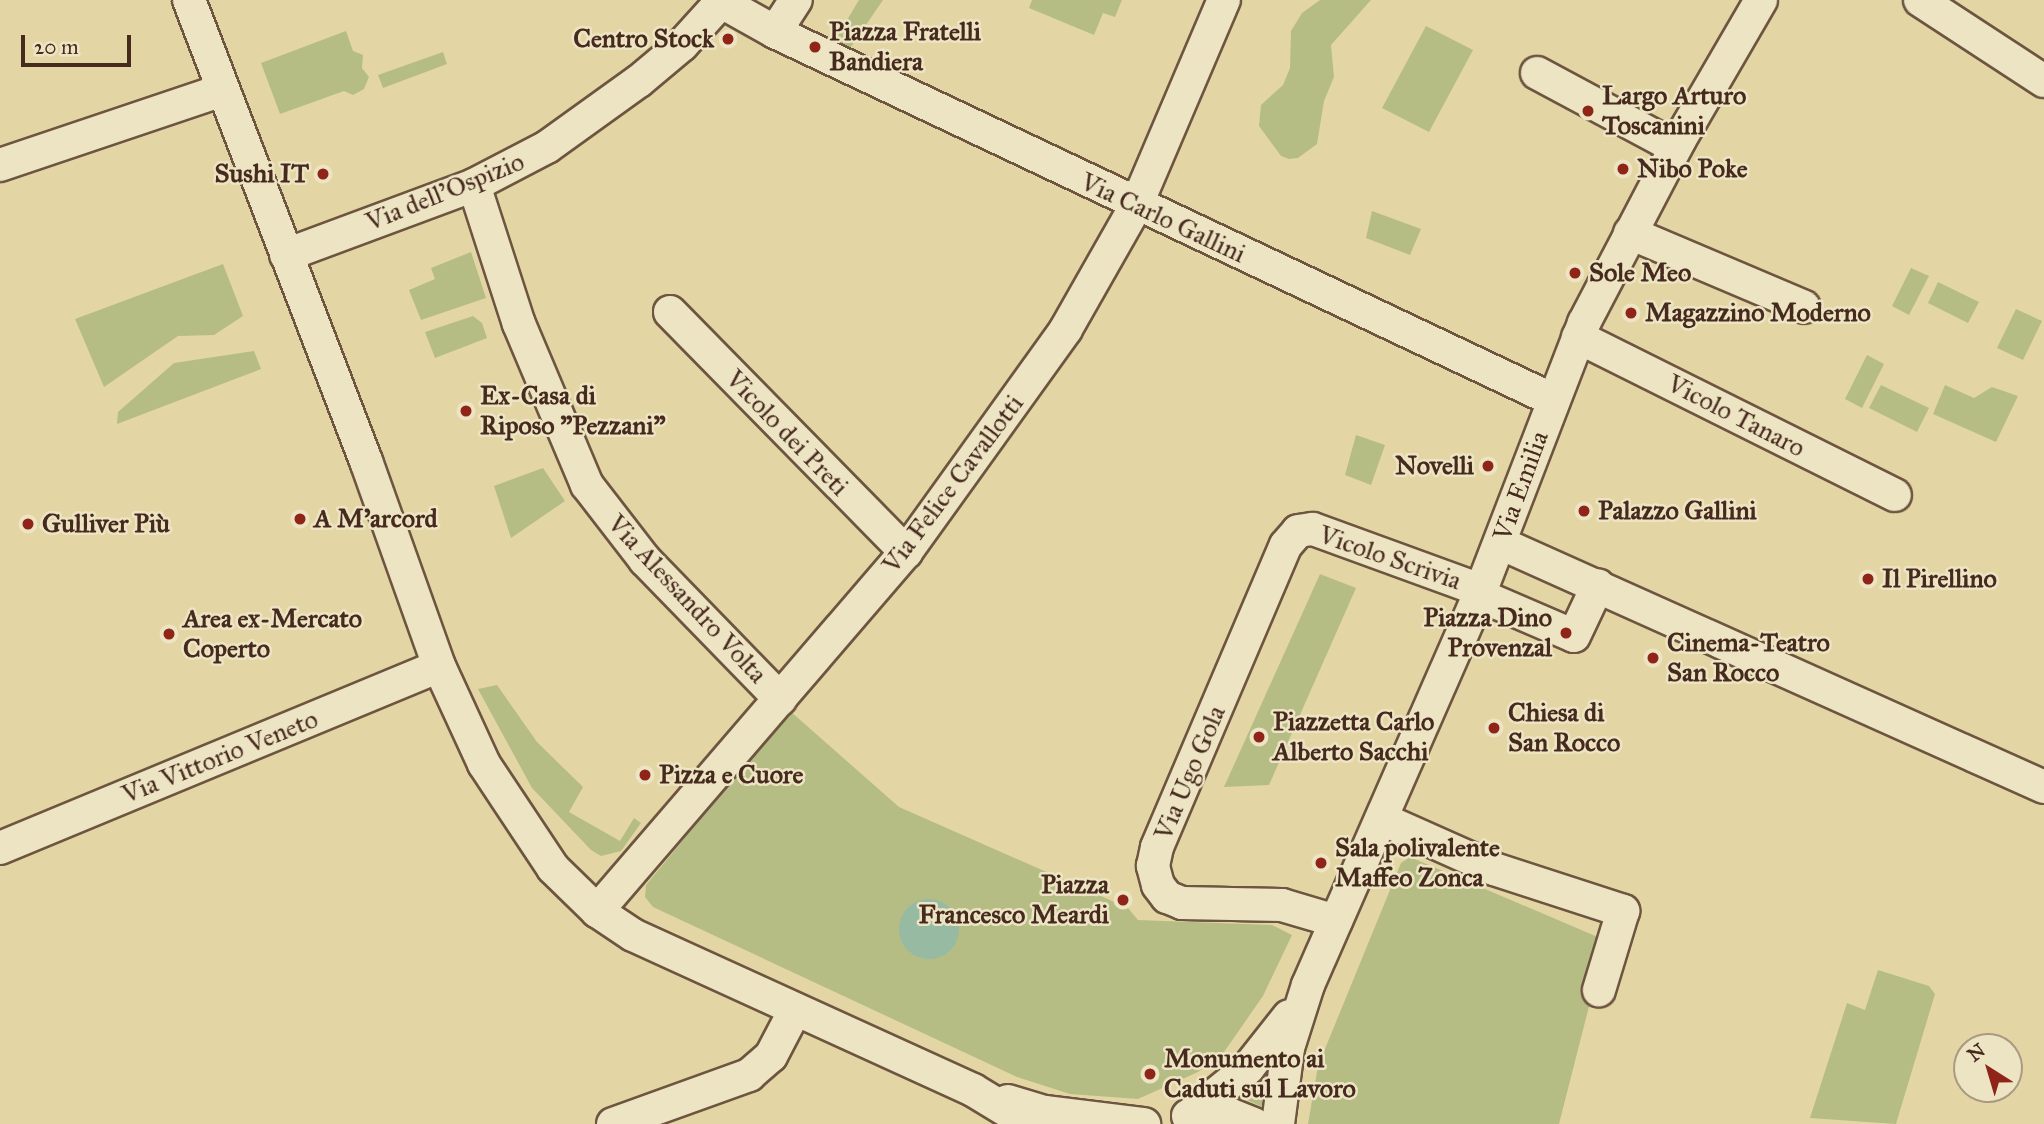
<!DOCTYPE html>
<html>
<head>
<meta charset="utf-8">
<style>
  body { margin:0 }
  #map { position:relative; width:2044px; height:1124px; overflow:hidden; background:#e3d6a4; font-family:"IM FELL Great Primer",serif }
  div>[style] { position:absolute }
  .green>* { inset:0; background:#b5bd85 }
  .water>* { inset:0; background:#96baa2 }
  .round { border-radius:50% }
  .roads { filter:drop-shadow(2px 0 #6d5540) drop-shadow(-2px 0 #6d5540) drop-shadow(0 2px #6d5540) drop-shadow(0 -2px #6d5540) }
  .street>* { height:32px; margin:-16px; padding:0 16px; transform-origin:16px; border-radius:16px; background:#ede4c4 }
  .dots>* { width:19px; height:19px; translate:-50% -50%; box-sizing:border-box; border:4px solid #ede4c4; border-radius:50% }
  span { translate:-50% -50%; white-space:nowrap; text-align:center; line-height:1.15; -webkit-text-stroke:5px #ede4c4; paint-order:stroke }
  .poi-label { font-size:26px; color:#462a1e; font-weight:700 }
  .left { translate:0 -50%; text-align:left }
  .right { translate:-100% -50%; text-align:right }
  .street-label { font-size:26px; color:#462a1e }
  .north { position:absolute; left:1953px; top:1033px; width:70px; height:70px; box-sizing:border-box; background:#ede4c4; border:2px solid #aa9a82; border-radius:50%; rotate:323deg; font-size:19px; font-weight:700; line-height:28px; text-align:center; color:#462a1e }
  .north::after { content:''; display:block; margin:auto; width:24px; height:32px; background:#8f2418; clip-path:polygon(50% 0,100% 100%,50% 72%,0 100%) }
  .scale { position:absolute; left:21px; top:35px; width:110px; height:32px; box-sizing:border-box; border:4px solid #462a1e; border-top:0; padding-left:9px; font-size:21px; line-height:24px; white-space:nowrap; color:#462a1e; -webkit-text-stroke:5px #ede4c4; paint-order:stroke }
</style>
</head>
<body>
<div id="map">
  <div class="green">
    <div style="clip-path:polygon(859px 0,883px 0,846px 54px,831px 47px)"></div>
    <div style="clip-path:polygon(1032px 0,1122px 0,1115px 17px,1103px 13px,1094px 35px,1029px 8px)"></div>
    <div style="clip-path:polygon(1320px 0,1371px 0,1331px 45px,1334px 77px,1324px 101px,1317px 144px,1298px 158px,1289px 159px,1281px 156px,1259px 126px,1261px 105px,1283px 85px,1290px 68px,1291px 31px,1302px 13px)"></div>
    <div style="clip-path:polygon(1426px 26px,1473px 50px,1429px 132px,1382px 108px)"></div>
    <div style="clip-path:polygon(346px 31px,353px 51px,363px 55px,362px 68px,369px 77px,364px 89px,353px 95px,344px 91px,280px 114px,261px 63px)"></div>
    <div style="clip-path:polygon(443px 52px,447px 64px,383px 88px,378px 75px)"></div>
    <div style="clip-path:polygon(1372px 211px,1421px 229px,1410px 255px,1366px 238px)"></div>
    <div style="clip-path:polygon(471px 252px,486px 298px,421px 320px,409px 290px,435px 279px,431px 268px)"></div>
    <div style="clip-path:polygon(223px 264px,243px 316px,214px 335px,178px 336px,104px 387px,75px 319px)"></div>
    <div style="clip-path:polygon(1911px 268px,1929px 276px,1909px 315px,1892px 306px)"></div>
    <div style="clip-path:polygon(1938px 282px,1979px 302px,1968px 323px,1928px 303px)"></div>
    <div style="clip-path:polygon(2016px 309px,2042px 321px,2023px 360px,1997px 348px)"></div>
    <div style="clip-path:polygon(473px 316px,482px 323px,487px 338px,435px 358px,425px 332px)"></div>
    <div style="clip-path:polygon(254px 351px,261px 369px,117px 424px,118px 412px,174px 363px)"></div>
    <div style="clip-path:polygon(1867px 355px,1884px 364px,1862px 408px,1845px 399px)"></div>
    <div style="clip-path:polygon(1881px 385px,1929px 408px,1917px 432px,1869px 408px)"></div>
    <div style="clip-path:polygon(1945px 385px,1974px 398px,1992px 387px,2018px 396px,1996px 442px,1933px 414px)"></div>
    <div style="clip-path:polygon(1356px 435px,1385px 445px,1371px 485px,1345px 475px)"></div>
    <div style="clip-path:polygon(543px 468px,565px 501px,511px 538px,494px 486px)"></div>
    <div style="clip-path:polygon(1320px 574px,1356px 588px,1269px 785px,1224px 787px)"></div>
    <div style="clip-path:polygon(497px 685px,537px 742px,583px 787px,569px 812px,620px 841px,634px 818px,641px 823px,621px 851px,601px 856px,591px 850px,532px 788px,478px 689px)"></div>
    <div style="clip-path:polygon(790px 711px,899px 807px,1128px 908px,1138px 920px,1272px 925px,1292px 935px,1263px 996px,1224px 1052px,1198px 1072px,1138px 1099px,1070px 1094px,1017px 1077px,653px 907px,645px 897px,646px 885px)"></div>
    <div style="clip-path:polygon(1410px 857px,1600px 938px,1597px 975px,1559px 1124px,1308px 1124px,1318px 1066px,1401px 863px)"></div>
    <div style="clip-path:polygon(1878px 970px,1929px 986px,1935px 994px,1896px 1124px,1810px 1118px,1847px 1003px,1865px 1010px)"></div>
    <div style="clip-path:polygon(1273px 1049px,1267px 1109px,1240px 1097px)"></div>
  </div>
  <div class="water">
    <div class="round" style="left:899px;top:899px;width:60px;height:60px"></div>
  </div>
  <div class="roads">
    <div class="street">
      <div style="left:189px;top:0;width:494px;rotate:69deg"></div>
      <div style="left:366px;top:461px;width:218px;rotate:70.4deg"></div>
      <div style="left:439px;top:666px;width:108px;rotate:65.3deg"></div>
      <div style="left:484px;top:764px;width:125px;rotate:56.4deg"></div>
      <div style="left:553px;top:868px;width:62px;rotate:44.3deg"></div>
      <div style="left:597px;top:911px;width:43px;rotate:33.7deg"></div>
      <div style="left:633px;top:935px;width:374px;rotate:24.5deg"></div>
      <div style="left:973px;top:1090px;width:66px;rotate:31.3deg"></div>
      <div style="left:718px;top:0;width:65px;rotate:29.3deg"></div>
      <div style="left:775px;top:32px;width:38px;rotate:-57deg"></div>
      <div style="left:1920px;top:0;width:148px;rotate:33.2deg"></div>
      <div style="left:775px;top:32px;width:861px;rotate:25.31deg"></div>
      <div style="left:1537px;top:73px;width:157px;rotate:28.2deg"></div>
      <div style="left:0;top:165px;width:235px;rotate:-18.6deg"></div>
      <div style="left:474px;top:185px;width:146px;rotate:72.1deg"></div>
      <div style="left:519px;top:324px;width:175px;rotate:67.1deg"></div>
      <div style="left:587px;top:485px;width:95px;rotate:52.3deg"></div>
      <div style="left:645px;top:560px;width:194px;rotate:45.8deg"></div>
      <div style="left:1630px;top:233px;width:189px;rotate:23deg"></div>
      <div style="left:286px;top:255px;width:201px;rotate:-20.4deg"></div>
      <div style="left:474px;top:185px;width:82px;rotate:-27.5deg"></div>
      <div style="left:547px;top:147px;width:113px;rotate:-35.7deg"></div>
      <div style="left:639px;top:81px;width:56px;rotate:-39.9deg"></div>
      <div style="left:682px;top:45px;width:58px;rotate:-47.8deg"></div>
      <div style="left:670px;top:312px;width:337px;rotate:45.5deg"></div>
      <div style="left:1578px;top:337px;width:354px;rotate:26.5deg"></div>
      <div style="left:1500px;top:543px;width:596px;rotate:24.16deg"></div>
      <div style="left:1479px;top:595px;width:103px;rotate:23.3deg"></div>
      <div style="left:1574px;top:636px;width:56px;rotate:-64.8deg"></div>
      <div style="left:1382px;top:819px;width:123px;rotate:24.1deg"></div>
      <div style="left:1494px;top:869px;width:136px;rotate:18deg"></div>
      <div style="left:1623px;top:911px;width:83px;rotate:106.9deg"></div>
      <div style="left:0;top:848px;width:475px;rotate:-22.5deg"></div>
      <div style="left:597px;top:911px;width:474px;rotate:-49.3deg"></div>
      <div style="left:906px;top:552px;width:274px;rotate:-54.3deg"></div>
      <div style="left:1066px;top:329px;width:142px;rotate:-60.4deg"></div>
      <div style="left:1136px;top:206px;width:224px;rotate:-66.9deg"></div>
      <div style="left:1336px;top:921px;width:56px;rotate:-163.5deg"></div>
      <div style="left:1282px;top:905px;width:100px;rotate:-178.9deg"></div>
      <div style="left:1182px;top:903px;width:16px;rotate:-158deg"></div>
      <div style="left:1167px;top:897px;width:15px;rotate:-127deg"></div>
      <div style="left:1158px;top:885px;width:20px;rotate:-105deg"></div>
      <div style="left:1153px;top:866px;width:19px;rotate:-78deg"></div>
      <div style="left:1157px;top:847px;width:328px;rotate:-66.9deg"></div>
      <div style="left:1286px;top:545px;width:18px;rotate:-49deg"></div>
      <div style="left:1298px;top:531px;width:15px;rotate:-8deg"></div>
      <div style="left:1313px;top:529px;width:179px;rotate:20deg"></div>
      <div style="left:1008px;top:1101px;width:39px;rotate:17deg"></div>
      <div style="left:1045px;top:1112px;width:100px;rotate:6.9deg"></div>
      <div style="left:1190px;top:1115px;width:75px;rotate:-39deg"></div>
      <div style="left:1248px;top:1068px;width:66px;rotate:-51.7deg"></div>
      <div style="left:1188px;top:1116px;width:41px;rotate:-2.8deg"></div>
      <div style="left:1229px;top:1114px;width:27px;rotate:22deg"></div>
      <div style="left:613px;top:1124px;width:145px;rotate:-19.8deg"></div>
      <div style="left:749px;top:1075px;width:29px;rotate:-41deg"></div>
      <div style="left:771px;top:1056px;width:52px;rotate:-62.4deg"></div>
      <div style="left:1278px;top:1124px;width:77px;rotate:-82.5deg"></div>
      <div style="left:1288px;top:1048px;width:66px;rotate:-72.4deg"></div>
      <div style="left:1308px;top:985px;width:426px;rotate:-66.3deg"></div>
      <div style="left:1479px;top:595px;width:292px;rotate:-68.9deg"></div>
      <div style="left:1584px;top:323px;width:205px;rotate:-62.4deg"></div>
      <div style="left:1679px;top:141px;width:163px;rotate:-59.8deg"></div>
    </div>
  </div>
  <div class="dots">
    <div style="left:728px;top:39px;background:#8f2418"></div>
    <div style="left:815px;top:47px;background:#8f2418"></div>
    <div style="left:1588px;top:111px;background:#8f2418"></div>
    <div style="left:1623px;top:169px;background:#8f2418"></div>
    <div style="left:323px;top:174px;background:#8f2418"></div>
    <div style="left:1575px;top:273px;background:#8f2418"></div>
    <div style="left:1631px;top:313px;background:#8f2418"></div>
    <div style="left:466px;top:411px;background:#8f2418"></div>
    <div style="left:1488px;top:466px;background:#8f2418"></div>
    <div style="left:1584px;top:511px;background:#8f2418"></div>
    <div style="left:300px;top:519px;background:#8f2418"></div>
    <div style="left:28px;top:524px;background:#8f2418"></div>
    <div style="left:1868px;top:579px;background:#8f2418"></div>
    <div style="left:1566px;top:633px;background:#8f2418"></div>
    <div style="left:169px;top:634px;background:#8f2418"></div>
    <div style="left:1653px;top:658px;background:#8f2418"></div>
    <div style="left:1494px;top:728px;background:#8f2418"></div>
    <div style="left:1259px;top:737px;background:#8f2418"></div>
    <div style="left:645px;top:775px;background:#8f2418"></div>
    <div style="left:1321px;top:863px;background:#8f2418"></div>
    <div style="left:1123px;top:900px;background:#8f2418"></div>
    <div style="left:1150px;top:1074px;background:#8f2418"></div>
  </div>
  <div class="poi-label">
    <span class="left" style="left:829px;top:47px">Piazza Fratelli<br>Bandiera</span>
    <span class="right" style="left:714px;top:39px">Centro Stock</span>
    <span class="left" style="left:1602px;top:111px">Largo Arturo<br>Toscanini</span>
    <span class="left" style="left:1637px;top:169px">Nibo Poke</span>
    <span class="right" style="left:309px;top:174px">Sushi IT</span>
    <span class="left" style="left:1589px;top:273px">Sole Meo</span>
    <span class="left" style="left:1645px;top:313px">Magazzino Moderno</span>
    <span class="left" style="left:480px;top:411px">Ex-Casa di<br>Riposo "Pezzani"</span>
    <span class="right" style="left:1474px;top:466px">Novelli</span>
    <span class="left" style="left:1598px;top:511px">Palazzo Gallini</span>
    <span class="left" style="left:314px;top:519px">A M'arcord</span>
    <span class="left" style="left:42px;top:524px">Gulliver Più</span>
    <span class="left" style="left:1882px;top:579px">Il Pirellino</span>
    <span class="right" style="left:1552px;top:633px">Piazza Dino<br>Provenzal</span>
    <span class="left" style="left:183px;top:634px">Area ex-Mercato<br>Coperto</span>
    <span class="left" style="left:1667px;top:658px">Cinema-Teatro<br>San Rocco</span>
    <span class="left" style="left:1508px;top:728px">Chiesa di<br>San Rocco</span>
    <span class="left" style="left:1273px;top:737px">Piazzetta Carlo<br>Alberto Sacchi</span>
    <span class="left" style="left:659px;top:775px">Pizza e Cuore</span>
    <span class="left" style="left:1335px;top:863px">Sala polivalente<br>Maffeo Zonca</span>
    <span class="right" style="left:1109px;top:900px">Piazza<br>Francesco Meardi</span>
    <span class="left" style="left:1164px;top:1074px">Monumento ai<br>Caduti sul Lavoro</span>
  </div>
  <div class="street-label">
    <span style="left:445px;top:192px;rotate:-22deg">Via dell'Ospizio</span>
    <span style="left:1163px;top:218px;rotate:25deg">Via Carlo Gallini</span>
    <span style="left:1736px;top:416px;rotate:27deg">Vicolo Tanaro</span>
    <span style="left:787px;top:433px;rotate:46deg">Vicolo dei Preti</span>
    <span style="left:953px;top:484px;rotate:-53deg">Via Felice Cavallotti</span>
    <span style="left:1521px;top:486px;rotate:-70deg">Via Emilia</span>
    <span style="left:1390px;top:558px;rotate:19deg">Vicolo Scrivia</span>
    <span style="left:687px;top:599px;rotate:47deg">Via Alessandro Volta</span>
    <span style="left:220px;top:757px;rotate:-22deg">Via Vittorio Veneto</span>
    <span style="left:1190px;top:773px;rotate:-67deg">Via Ugo Gola</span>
  </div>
  <div class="north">N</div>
  <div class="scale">20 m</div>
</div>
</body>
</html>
